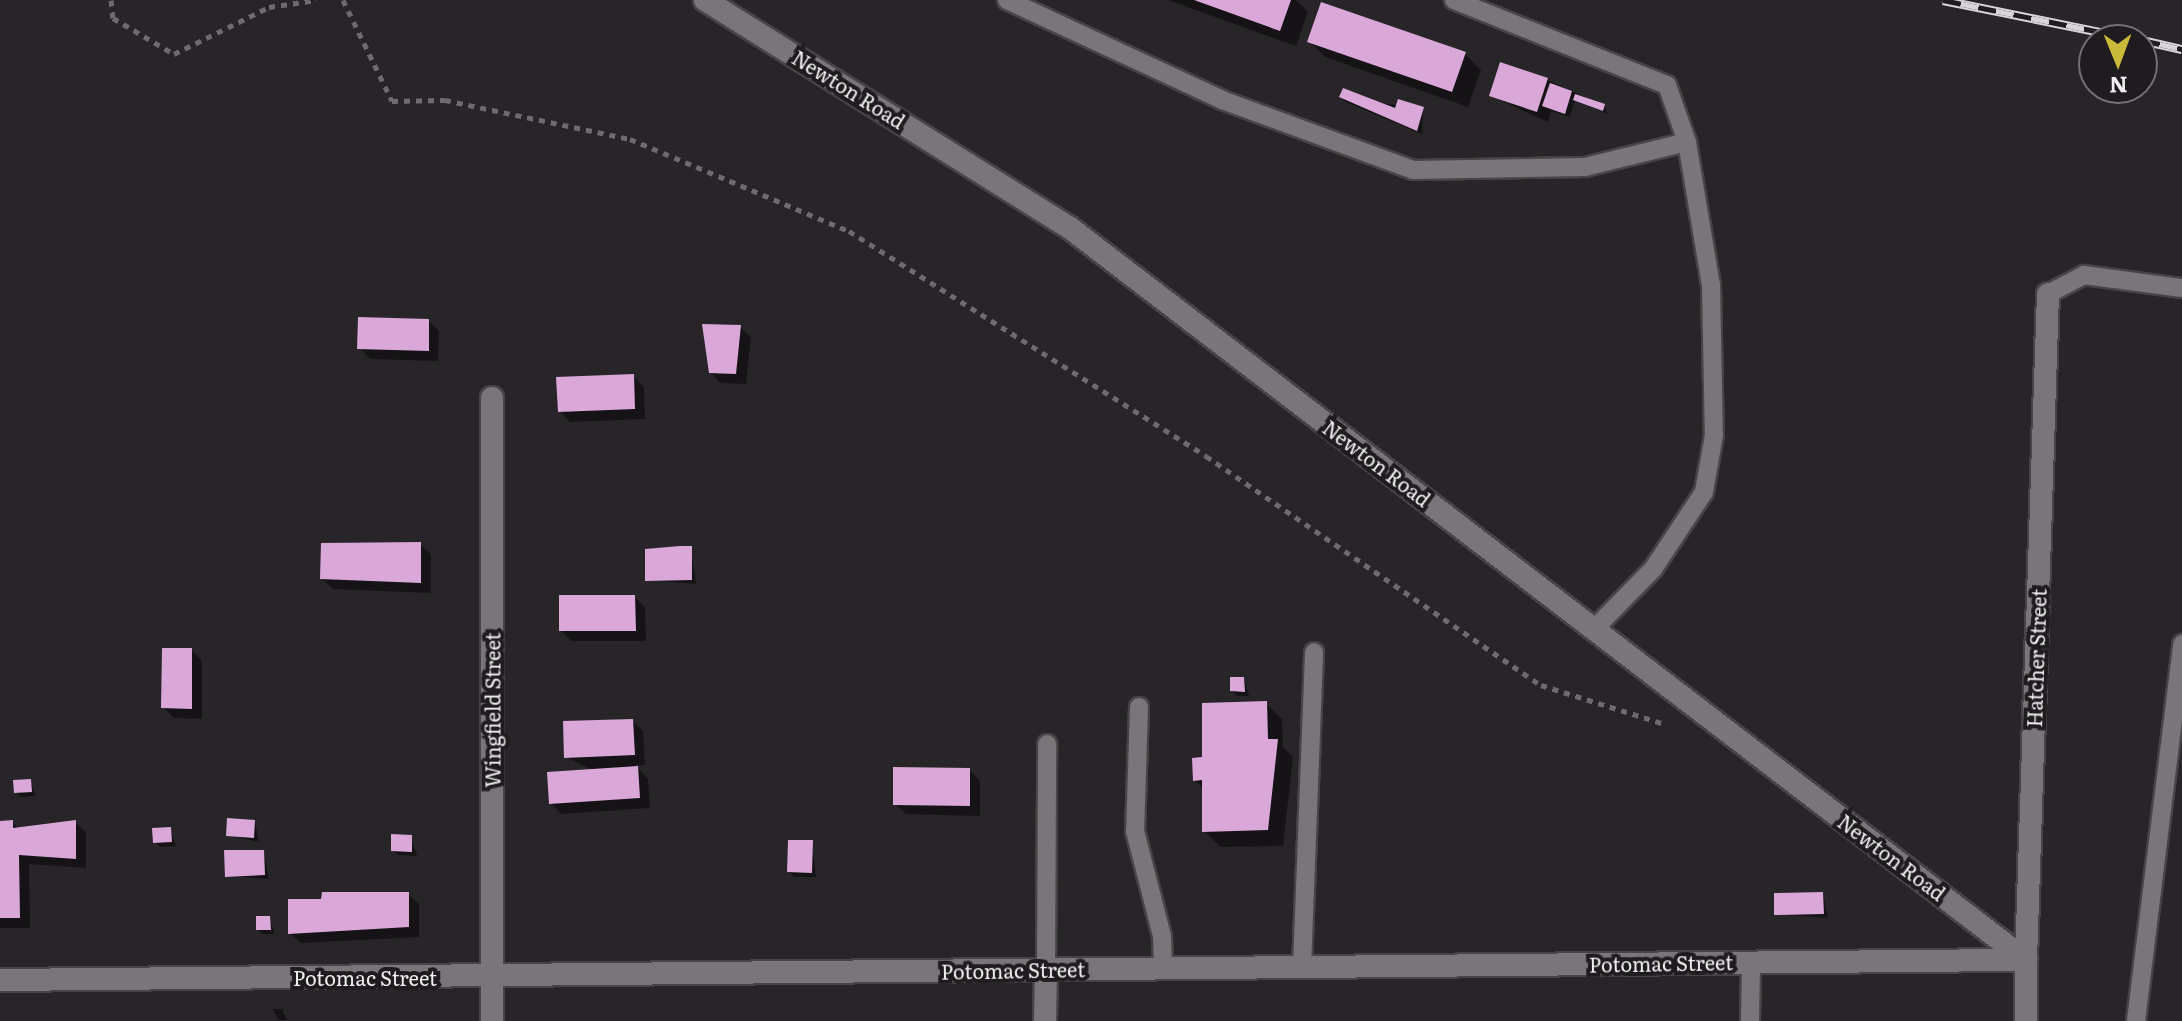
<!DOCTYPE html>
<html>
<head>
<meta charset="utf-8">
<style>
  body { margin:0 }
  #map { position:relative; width:2182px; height:1021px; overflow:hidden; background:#282528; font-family:Literata,serif }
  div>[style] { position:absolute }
  .shadow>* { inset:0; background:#0007 }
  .building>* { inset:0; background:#daa7d9 }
  .path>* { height:5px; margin-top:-2.5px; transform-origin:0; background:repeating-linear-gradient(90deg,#6e6b6e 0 6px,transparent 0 12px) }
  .roads { filter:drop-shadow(2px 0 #474447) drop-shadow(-2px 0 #474447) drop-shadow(0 2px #474447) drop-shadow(0 -2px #474447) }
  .service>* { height:18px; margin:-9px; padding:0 9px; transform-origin:9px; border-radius:9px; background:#797579 }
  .minor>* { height:22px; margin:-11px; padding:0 11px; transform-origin:11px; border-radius:11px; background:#797579 }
  .tertiary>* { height:22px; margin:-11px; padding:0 11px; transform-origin:11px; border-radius:11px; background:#797579 }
  .rail>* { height:9px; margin-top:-4.5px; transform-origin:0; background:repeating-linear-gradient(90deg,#1f1c1f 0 18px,#d8d5d8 0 36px); box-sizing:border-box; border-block:2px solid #d8d5d8 }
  span { translate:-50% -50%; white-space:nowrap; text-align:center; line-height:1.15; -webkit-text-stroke:8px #1f1c1f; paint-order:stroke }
  .street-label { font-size:20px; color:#f0eef0 }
  .north { position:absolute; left:2078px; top:24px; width:80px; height:80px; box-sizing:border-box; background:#1f1c1f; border:2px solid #737073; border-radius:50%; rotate:179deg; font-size:22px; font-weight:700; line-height:32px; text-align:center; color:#f0eef0 }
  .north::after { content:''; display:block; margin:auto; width:28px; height:36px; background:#cbba39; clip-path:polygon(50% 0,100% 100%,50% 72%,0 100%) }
</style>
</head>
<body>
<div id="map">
  <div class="shadow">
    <div style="clip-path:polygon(1168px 0,1296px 0,1308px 12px,1296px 46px)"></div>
    <div style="clip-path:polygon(1309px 41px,1465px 54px,1481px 70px,1468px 107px,1325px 57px)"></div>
    <div style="clip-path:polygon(1547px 80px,1604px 106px,1608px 114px,1575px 100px,1570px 117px,1551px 111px,1548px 122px,1491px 96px)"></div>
    <div style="clip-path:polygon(1341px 97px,1423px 109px,1422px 134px,1346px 102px)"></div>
    <div style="clip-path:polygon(429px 321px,439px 331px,438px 361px,370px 359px,360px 348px)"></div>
    <div style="clip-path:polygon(740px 327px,751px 337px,746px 384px,721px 383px,710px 372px)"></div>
    <div style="clip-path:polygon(633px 376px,644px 387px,645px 419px,570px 422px,560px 411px)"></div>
    <div style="clip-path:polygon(420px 544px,431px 554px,431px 593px,333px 589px,322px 579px)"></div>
    <div style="clip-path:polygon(691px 548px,696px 584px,647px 580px)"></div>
    <div style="clip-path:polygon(635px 597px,645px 608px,646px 641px,571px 641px,561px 630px)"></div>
    <div style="clip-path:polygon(191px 650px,202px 661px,202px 719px,174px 718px,163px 707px)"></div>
    <div style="clip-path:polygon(1244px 679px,1249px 696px,1237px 696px,1232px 691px)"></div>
    <div style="clip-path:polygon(1266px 703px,1282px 719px,1283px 747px,1293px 757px,1283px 846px,1220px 847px,1204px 831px,1204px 790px,1195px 780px,1204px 759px)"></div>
    <div style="clip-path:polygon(632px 721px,643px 731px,645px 765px,635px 765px,648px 779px,650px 808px,561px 814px,551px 803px,595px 771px,566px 757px)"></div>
    <div style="clip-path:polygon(969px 770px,980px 781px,980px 816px,906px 814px,895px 804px)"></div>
    <div style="clip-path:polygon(30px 781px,36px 796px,20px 797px,16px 792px)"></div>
    <div style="clip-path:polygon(12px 822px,19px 829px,75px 822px,86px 833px,86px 868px,29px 864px,30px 928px,0 928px,0 823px)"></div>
    <div style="clip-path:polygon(255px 822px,259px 842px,228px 835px)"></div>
    <div style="clip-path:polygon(170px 829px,176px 846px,160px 847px,155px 842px)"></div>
    <div style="clip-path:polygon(411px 837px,417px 856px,398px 855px,393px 850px)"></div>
    <div style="clip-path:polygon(812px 842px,816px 877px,794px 877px,789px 872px)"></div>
    <div style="clip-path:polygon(264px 852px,269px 879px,227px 876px)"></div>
    <div style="clip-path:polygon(408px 894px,419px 904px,419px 937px,301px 943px,290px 933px)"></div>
    <div style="clip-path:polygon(1823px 894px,1828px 918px,1776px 914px)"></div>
    <div style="clip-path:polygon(269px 918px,275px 934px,263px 934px,258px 930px)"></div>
    <div style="clip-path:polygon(273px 1009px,282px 1009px,287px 1020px,278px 1020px)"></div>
  </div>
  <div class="building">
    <div style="clip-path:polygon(1194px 0,1291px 0,1280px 31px)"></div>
    <div style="clip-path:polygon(1321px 2px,1466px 52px,1452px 92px,1307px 42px)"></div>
    <div style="clip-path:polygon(1500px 62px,1548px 78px,1537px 112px,1489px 96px)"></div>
    <div style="clip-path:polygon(1550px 83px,1572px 91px,1565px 114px,1542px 106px)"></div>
    <div style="clip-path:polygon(1343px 88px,1395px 108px,1398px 99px,1424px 107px,1417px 131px,1339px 97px)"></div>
    <div style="clip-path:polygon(1575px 94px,1605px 104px,1603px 111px,1573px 100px)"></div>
    <div style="clip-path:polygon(358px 317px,429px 319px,429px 351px,357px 349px)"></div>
    <div style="clip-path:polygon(702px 324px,741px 325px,736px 374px,709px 373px)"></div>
    <div style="clip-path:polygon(634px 374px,635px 409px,558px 412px,556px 377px)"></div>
    <div style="clip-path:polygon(421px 542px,421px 583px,320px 579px,321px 543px)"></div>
    <div style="clip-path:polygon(680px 546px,692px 546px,692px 580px,645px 581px,645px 549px)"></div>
    <div style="clip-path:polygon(559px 595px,635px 595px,636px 631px,559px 631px)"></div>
    <div style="clip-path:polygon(162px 648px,192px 648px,192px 709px,161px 708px)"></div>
    <div style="clip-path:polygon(1230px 677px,1244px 677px,1245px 692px,1230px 691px)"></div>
    <div style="clip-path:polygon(1267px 701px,1268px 739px,1278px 739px,1268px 830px,1202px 832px,1202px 780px,1193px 781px,1192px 758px,1202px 757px,1202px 703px)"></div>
    <div style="clip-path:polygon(633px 719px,635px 755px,564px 758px,563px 721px)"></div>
    <div style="clip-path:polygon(638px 766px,640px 798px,549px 804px,547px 772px)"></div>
    <div style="clip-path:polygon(893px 767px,970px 768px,970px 806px,893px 805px)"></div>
    <div style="clip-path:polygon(31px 779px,32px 792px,14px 793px,13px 780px)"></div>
    <div style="clip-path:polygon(227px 818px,255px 820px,254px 838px,226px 836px)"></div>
    <div style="clip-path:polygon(13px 820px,13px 828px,76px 820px,76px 859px,19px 855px,20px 918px,0 918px,0 821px)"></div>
    <div style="clip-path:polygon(171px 827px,172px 842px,153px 843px,152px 828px)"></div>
    <div style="clip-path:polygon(391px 834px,412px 835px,412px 852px,391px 851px)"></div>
    <div style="clip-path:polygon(788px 840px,813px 840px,812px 873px,787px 872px)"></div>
    <div style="clip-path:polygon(224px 850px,264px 850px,265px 875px,225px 877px)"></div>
    <div style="clip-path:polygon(322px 892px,409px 892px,409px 927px,288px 934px,288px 899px,321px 899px)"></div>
    <div style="clip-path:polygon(1823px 892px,1824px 914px,1774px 915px,1774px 893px)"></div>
    <div style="clip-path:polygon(256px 916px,270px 916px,271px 930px,256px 930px)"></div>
  </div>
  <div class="path">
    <div style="left:111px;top:0;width:18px;rotate:84deg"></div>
    <div style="left:113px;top:18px;width:71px;rotate:30.5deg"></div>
    <div style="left:174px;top:54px;width:106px;rotate:-26.3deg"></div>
    <div style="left:269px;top:7px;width:48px;rotate:-8.5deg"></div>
    <div style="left:343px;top:0;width:112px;rotate:64.1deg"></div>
    <div style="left:392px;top:101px;width:53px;rotate:-1.1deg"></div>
    <div style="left:445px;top:100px;width:189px;rotate:11.9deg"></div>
    <div style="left:630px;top:139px;width:238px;rotate:22.8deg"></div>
    <div style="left:849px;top:231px;width:422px;rotate:32.2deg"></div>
    <div style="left:1206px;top:456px;width:406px;rotate:34.4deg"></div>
    <div style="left:1541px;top:685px;width:130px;rotate:17.5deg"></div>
  </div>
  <div class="roads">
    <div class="service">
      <div style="left:1007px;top:0;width:237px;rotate:24.9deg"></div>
      <div style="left:1222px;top:100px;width:203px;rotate:20.1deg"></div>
      <div style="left:1413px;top:170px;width:172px;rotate:-1deg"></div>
      <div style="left:1585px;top:167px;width:105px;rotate:-13.8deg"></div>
      <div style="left:1454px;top:0;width:229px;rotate:21.8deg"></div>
      <div style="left:1667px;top:85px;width:60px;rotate:70.7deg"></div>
      <div style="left:1687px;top:142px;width:145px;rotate:80.5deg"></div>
      <div style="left:1711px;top:285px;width:150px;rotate:88.9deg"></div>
      <div style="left:1714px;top:435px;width:58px;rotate:100deg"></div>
      <div style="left:1704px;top:492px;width:92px;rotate:123.5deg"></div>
      <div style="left:1653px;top:569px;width:84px;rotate:134.5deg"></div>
      <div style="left:2048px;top:294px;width:41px;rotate:-27.8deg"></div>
      <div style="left:2084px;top:275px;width:99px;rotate:7.6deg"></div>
      <div style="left:1139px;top:707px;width:124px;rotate:91.8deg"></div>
      <div style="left:1135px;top:831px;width:108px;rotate:75.6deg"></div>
      <div style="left:1162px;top:936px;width:32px;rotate:88deg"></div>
      <div style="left:1302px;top:967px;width:315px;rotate:-87.8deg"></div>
      <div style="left:1046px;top:970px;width:226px;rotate:-89.7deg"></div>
      <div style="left:1750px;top:1021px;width:59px;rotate:-89deg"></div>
      <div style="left:2136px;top:1021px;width:380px;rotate:-83deg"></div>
    </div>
    <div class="minor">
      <div style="left:492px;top:398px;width:623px;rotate:90deg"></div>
      <div style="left:0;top:980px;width:2026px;rotate:-0.57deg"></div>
      <div style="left:2026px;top:960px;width:666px;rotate:-88.11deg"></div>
      <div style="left:1045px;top:1021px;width:51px;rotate:-88.9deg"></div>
    </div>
    <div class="tertiary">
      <div style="left:705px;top:0;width:430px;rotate:32deg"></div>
      <div style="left:1070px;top:228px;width:1204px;rotate:37.44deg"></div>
      <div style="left:2026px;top:960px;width:61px;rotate:90deg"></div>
    </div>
  </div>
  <div class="rail">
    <div style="left:1943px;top:0;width:201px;rotate:11.5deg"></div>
    <div style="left:2142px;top:40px;width:41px;rotate:12.7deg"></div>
  </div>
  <div class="street-label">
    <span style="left:849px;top:89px;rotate:32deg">Newton Road</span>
    <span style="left:1377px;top:463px;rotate:37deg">Newton Road</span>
    <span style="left:2036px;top:658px;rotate:-88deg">Hatcher Street</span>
    <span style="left:492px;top:710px;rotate:-90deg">Wingfield Street</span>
    <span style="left:1892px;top:857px;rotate:37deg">Newton Road</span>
    <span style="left:1661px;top:963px;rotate:-1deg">Potomac Street</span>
    <span style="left:1013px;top:970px;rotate:-1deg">Potomac Street</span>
    <span style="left:365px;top:977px">Potomac Street</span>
  </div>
  <div class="north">N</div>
</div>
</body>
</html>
